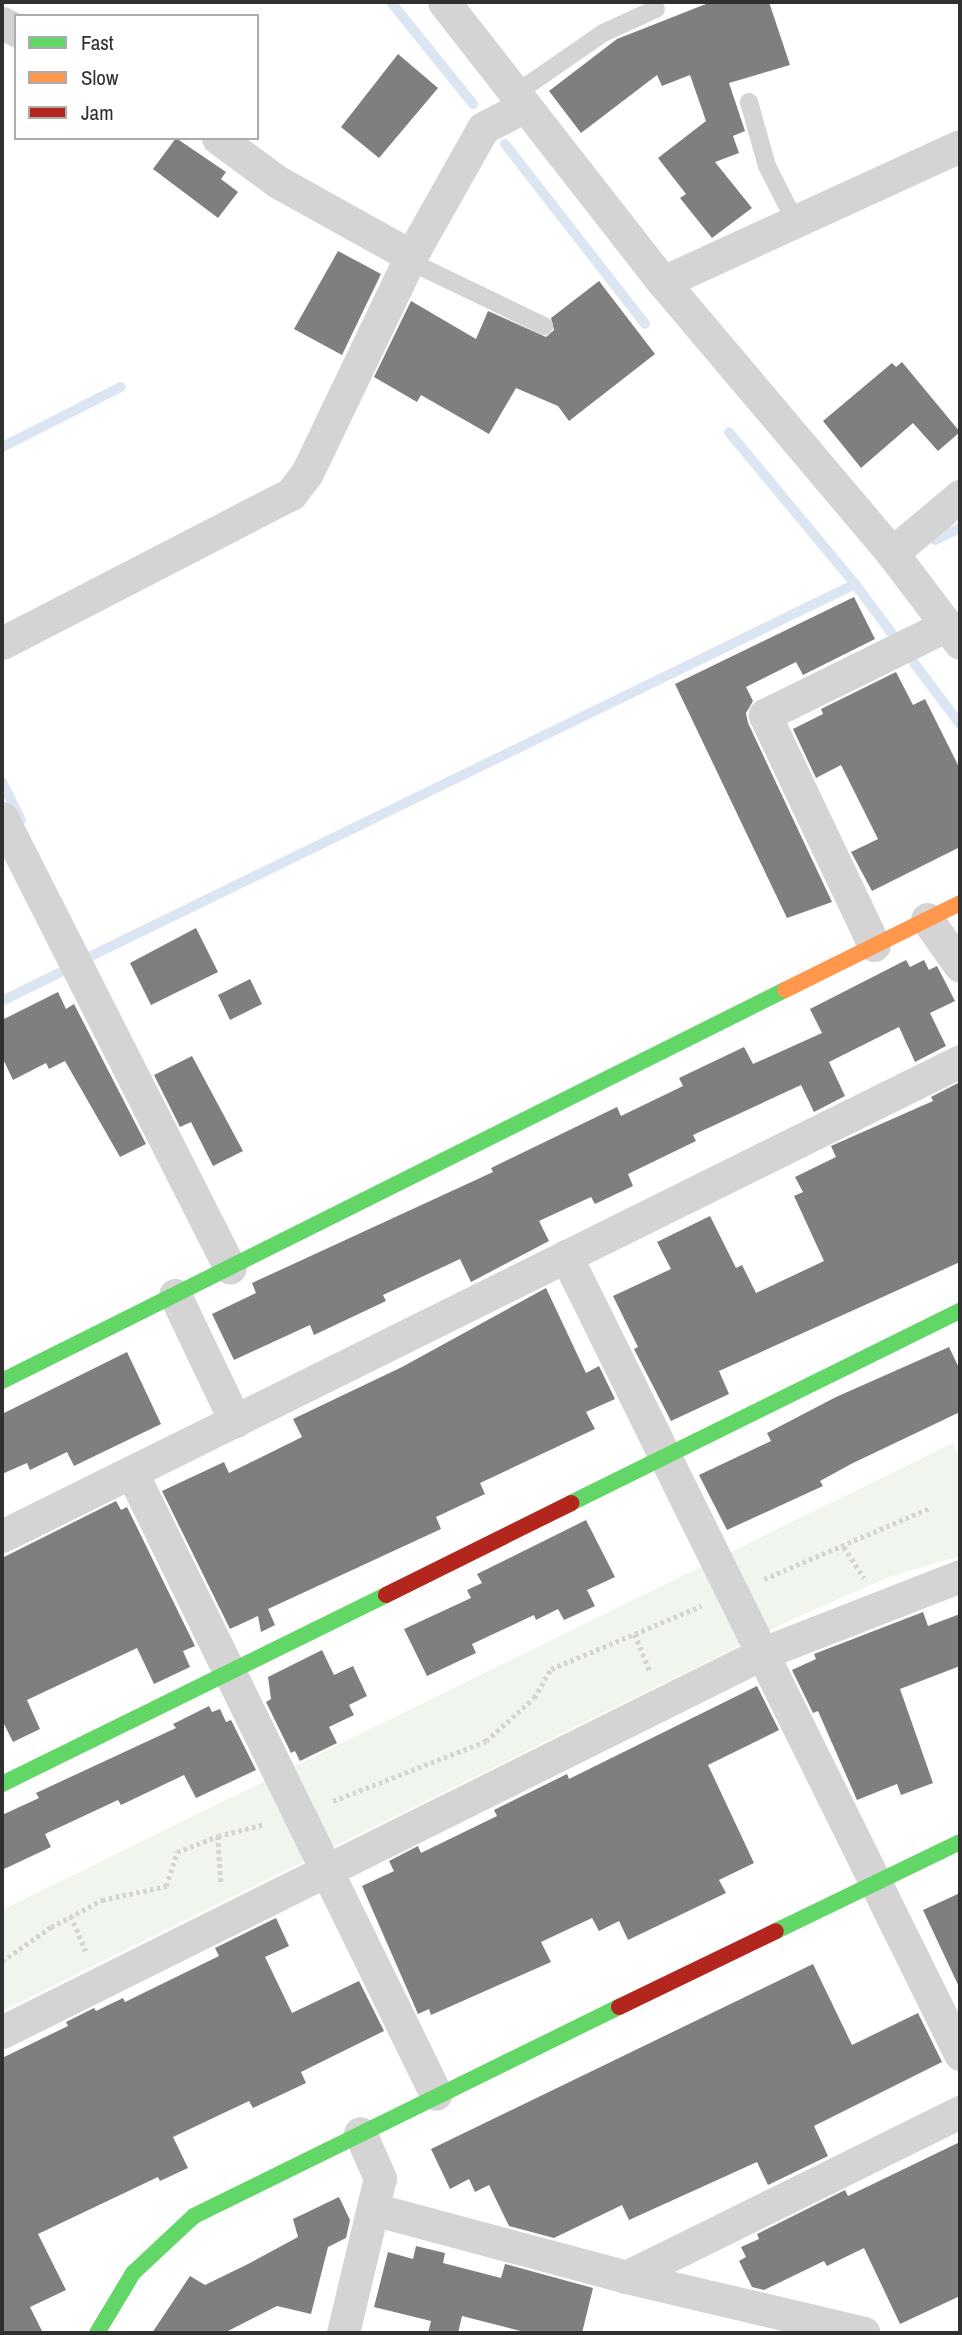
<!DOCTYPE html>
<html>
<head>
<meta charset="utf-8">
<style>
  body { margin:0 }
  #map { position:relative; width:962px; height:2335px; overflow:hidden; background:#fff; font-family:"Archivo Narrow",sans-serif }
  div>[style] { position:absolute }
  .green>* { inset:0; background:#f0f5ed }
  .stream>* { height:10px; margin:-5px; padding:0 5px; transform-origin:5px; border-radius:5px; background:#dbe6f2 }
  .building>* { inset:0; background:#7f7f7f }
  .path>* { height:4.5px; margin-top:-2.25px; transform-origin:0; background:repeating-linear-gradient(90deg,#d4d4d4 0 3.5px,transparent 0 7px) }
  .lane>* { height:18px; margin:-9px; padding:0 9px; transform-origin:9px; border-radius:9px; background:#d4d4d4 }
  .street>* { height:33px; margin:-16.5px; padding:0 16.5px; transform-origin:16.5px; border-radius:16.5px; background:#d4d4d4 }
  .fast>* { height:16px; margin:-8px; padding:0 8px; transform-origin:8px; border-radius:8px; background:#63d668 }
  .slow>* { height:16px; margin:-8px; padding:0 8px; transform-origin:8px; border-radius:8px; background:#ff974d }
  .jam>* { height:16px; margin:-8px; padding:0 8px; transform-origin:8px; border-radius:8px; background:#b3261e }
  span { translate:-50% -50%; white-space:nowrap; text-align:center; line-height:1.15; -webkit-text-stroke:7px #fff; paint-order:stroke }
  .frame { position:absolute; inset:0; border:4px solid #303030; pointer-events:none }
  .legend { position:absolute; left:14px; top:14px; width:245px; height:126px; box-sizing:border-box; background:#fff; border:2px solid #acacac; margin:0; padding:9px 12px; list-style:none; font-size:21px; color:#303030 }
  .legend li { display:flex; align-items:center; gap:14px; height:35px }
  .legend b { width:35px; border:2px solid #acacac }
</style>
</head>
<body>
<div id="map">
  <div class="green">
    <div style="clip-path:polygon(953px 1443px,960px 1459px,960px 1556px,889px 1577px,791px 1620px,2px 2011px,2px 1910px)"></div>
  </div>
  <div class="stream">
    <div style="left:391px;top:2px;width:131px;rotate:51.2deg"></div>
    <div style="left:505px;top:144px;width:228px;rotate:52.1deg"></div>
    <div style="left:2px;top:447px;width:133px;rotate:-26.8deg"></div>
    <div style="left:935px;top:540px;width:28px;rotate:-26deg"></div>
    <div style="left:855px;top:584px;width:64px;rotate:53.3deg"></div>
    <div style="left:914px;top:663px;width:76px;rotate:53deg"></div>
    <div style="left:2px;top:782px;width:42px;rotate:63.4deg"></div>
    <div style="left:91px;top:956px;width:850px;rotate:-25.96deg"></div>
    <div style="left:855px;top:584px;width:197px;rotate:-129.7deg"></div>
    <div style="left:2px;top:1001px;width:64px;rotate:-26.2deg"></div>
  </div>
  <div class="building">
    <div style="clip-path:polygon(711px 2px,769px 2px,790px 65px,729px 83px,745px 131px,733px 136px,739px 153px,715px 162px,752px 208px,712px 238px,680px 198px,686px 194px,658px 158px,706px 121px,690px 75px,662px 86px,657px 75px,581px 133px,549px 91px,617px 39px)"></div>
    <div style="clip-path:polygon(398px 54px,438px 88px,379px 158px,341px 127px)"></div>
    <div style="clip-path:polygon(176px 138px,226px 172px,221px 179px,238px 192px,218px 218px,153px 169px)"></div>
    <div style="clip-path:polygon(338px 251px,381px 274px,342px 355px,294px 329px)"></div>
    <div style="clip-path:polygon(599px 281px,655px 354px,569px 421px,558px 406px,516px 388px,489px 434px,421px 395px,417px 402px,374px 377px,411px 301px,476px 339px,488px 311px,546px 337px,554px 330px,551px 318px)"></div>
    <div style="clip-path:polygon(902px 362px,960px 432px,938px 451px,913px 423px,861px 468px,823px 421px,892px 363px,896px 367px)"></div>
    <div style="clip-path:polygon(854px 597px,875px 639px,803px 675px,796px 662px,746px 687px,753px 701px,746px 713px,748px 723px,832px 902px,787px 918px,675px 684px)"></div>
    <div style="clip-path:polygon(896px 672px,913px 705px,925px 699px,960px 769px,960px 847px,872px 891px,851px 852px,878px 839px,841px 765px,816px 778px,793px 729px,823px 714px,821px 709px)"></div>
    <div style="clip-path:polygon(196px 928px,218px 972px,151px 1005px,130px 963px)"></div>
    <div style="clip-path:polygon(906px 960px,910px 967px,924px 960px,929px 970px,937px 966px,955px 1001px,930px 1013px,946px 1046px,915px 1062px,899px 1027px,829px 1062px,845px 1096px,814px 1112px,801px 1085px,693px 1135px,696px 1141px,628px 1174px,633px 1186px,595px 1204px,591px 1197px,539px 1221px,549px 1241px,471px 1282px,460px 1259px,383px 1295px,386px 1301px,314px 1335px,310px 1325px,234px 1360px,212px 1314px,256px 1293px,252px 1283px,493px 1172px,491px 1168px,617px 1107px,621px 1116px,683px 1086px,679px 1078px,744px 1047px,753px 1064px,822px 1033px,810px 1009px)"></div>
    <div style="clip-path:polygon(250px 979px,262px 1004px,230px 1020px,218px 995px)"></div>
    <div style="clip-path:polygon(58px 992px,66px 1009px,74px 1004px,146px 1144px,120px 1157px,65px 1061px,49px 1069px,46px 1063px,13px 1080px,2px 1057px,2px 1020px)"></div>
    <div style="clip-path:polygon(192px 1056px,243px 1151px,213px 1166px,191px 1122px,180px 1127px,154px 1075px)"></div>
    <div style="clip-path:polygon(960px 1082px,960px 1262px,719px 1371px,729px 1394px,671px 1421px,634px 1349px,638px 1347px,613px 1296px,671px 1269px,657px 1242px,710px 1216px,736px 1268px,742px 1265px,756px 1293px,824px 1261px,794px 1196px,803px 1192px,795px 1177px,836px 1157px,831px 1146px,933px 1101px,931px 1097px)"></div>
    <div style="clip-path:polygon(546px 1288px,586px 1373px,599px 1366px,615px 1399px,586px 1412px,595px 1429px,480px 1483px,485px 1494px,436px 1517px,441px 1529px,268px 1609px,275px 1625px,261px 1632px,258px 1616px,230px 1629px,162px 1491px,224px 1462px,229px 1473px,302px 1437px,293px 1419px,402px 1367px)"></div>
    <div style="clip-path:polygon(949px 1347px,960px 1370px,960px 1412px,851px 1464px,820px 1481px,823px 1486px,727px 1530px,699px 1475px,771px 1441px,767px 1433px,836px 1397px)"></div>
    <div style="clip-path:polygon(127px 1352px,161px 1424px,74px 1466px,67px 1452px,30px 1470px,27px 1463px,2px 1474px,2px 1414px)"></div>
    <div style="clip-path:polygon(116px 1501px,121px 1510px,127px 1507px,195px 1646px,183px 1651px,190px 1667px,154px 1684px,137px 1648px,27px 1700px,40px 1729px,13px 1742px,2px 1720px,2px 1558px)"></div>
    <div style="clip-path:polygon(586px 1520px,615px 1577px,587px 1590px,595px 1606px,564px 1620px,558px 1609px,536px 1620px,534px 1615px,472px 1644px,476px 1653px,427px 1676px,404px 1629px,471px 1598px,467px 1590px,482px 1583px,477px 1574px)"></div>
    <div style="clip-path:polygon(923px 1612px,928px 1626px,960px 1614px,960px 1666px,900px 1689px,933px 1783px,901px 1795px,897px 1784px,857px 1800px,818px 1711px,813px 1713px,792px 1670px,816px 1659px,814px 1654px)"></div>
    <div style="clip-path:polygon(322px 1650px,334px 1675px,353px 1666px,367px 1696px,349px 1705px,354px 1715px,329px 1727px,337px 1743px,300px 1761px,295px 1751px,291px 1753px,266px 1702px,271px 1699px,268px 1677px)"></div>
    <div style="clip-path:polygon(757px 1686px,779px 1730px,708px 1765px,754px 1863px,719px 1880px,726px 1893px,628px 1940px,619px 1921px,599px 1931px,592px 1918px,541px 1942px,551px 1962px,431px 2015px,429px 2009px,418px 2014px,362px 1886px,394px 1871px,389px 1861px,418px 1846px,421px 1853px,497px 1816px,494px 1810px,567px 1774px,569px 1779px)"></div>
    <div style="clip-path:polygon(209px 1706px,212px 1712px,220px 1709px,226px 1722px,231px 1720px,256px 1770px,196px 1798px,184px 1775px,121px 1805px,118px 1800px,45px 1834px,51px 1847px,2px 1870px,2px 1815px,39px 1798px,36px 1793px,176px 1728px,173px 1724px)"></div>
    <div style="clip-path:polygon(960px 1893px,960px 1989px,923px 1910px)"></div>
    <div style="clip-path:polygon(276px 1918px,289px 1946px,265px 1957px,292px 2013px,359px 1981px,384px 2031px,301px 2072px,306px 2083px,253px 2108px,249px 2101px,173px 2137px,188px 2168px,160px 2181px,158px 2177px,38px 2234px,66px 2290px,30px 2307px,43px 2333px,2px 2333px,2px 2058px,68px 2026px,66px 2022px,94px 2008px,96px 2011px,123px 1998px,125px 2002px,219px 1956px,215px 1948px)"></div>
    <div style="clip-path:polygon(813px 1964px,852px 2045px,918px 2013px,942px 2062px,814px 2126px,828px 2156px,768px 2185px,757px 2162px,629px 2220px,622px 2205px,554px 2238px,509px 2226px,489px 2185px,475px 2192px,469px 2179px,450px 2189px,431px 2149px)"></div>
    <div style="clip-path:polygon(960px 2142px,960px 2296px,900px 2324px,864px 2248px,827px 2266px,824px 2261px,764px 2290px,752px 2287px,739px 2261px,746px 2257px,741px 2247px,759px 2239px,757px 2234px,845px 2190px,848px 2196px)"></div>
    <div style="clip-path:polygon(339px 2197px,350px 2220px,346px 2238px,328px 2247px,311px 2314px,277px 2306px,224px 2333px,152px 2333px,190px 2276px,205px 2285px,248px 2264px,298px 2237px,293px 2219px)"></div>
    <div style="clip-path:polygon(416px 2246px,445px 2253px,443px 2263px,501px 2278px,505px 2264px,593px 2288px,582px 2333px,528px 2333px,462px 2316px,458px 2333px,428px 2333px,431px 2321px,374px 2307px,388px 2252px,413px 2259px)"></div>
  </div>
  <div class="path">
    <div style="left:844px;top:1547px;width:37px;rotate:57deg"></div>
    <div style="left:764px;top:1579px;width:181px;rotate:-23.2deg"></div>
    <div style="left:635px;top:1634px;width:41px;rotate:68.5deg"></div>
    <div style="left:333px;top:1801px;width:164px;rotate:-21.4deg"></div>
    <div style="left:486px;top:1741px;width:64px;rotate:-41.9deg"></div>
    <div style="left:534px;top:1698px;width:34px;rotate:-60deg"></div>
    <div style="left:551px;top:1669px;width:163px;rotate:-22.8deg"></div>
    <div style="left:218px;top:1836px;width:47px;rotate:86.3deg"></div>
    <div style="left:71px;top:1916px;width:38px;rotate:67deg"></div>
    <div style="left:2px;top:1961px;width:60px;rotate:-34.8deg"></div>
    <div style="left:51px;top:1927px;width:58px;rotate:-27.9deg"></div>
    <div style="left:102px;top:1900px;width:66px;rotate:-12.3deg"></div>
    <div style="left:166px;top:1886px;width:36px;rotate:-72deg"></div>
    <div style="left:177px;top:1852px;width:44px;rotate:-21.3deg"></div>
    <div style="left:218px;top:1836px;width:49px;rotate:-14.3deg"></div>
  </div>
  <div class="lane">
    <div style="left:515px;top:94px;width:107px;rotate:-34.7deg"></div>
    <div style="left:603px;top:33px;width:58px;rotate:-24.4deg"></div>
    <div style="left:749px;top:102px;width:66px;rotate:74.3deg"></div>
    <div style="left:767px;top:166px;width:62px;rotate:63deg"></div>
    <div style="left:409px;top:261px;width:150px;rotate:25.7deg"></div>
  </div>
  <div class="street">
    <div style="left:444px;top:2px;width:355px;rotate:52deg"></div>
    <div style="left:663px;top:282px;width:355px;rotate:49.8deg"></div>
    <div style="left:892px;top:553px;width:113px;rotate:52.9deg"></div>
    <div style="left:2px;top:23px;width:16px;rotate:27deg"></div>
    <div style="left:218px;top:138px;width:74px;rotate:36.3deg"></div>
    <div style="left:278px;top:182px;width:152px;rotate:29.1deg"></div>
    <div style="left:411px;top:256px;width:147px;rotate:-60.6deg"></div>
    <div style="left:483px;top:128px;width:47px;rotate:-27.6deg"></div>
    <div style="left:663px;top:282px;width:327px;rotate:-24.6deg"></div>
    <div style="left:892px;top:553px;width:89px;rotate:-40deg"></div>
    <div style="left:2px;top:643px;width:325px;rotate:-27.3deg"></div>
    <div style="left:291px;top:494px;width:26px;rotate:-53deg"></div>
    <div style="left:307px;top:473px;width:241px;rotate:-64.4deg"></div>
    <div style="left:2px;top:818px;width:504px;rotate:63.13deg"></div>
    <div style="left:927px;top:919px;width:57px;rotate:54.9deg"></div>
    <div style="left:874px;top:945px;width:255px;rotate:-115.4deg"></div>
    <div style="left:765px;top:715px;width:203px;rotate:-26.3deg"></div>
    <div style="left:566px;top:1256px;width:890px;rotate:63.72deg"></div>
    <div style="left:175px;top:1295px;width:140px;rotate:64.5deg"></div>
    <div style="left:132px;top:1473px;width:691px;rotate:63.92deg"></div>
    <div style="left:2px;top:1536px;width:1069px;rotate:-26.37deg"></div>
    <div style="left:2px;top:2032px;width:850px;rotate:-26.47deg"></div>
    <div style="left:763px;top:1653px;width:212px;rotate:-21.3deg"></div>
    <div style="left:373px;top:2209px;width:262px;rotate:15deg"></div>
    <div style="left:626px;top:2277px;width:244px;rotate:13.2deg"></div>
    <div style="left:626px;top:2277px;width:373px;rotate:-26.3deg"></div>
    <div style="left:343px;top:2333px;width:159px;rotate:-76.6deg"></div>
    <div style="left:380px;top:2178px;width:49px;rotate:-114deg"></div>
  </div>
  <div class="fast">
    <div style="left:2px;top:1381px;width:875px;rotate:-26.54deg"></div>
    <div style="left:571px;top:1503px;width:434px;rotate:-26.3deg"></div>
    <div style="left:2px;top:1784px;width:428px;rotate:-26.2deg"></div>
    <div style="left:776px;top:1931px;width:204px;rotate:-25.8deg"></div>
    <div style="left:97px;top:2333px;width:70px;rotate:-59deg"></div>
    <div style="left:133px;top:2273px;width:83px;rotate:-43.1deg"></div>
    <div style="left:194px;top:2216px;width:474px;rotate:-26.2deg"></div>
  </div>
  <div class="slow">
    <div style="left:785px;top:990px;width:195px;rotate:-26.4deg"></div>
  </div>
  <div class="jam">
    <div style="left:386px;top:1595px;width:207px;rotate:-26.4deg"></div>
    <div style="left:619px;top:2007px;width:174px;rotate:-25.8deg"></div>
  </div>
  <div class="frame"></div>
  <ul class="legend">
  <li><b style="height:9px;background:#63d668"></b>Fast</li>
  <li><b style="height:9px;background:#ff974d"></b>Slow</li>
  <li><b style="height:9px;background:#b3261e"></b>Jam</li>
  </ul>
</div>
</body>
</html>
